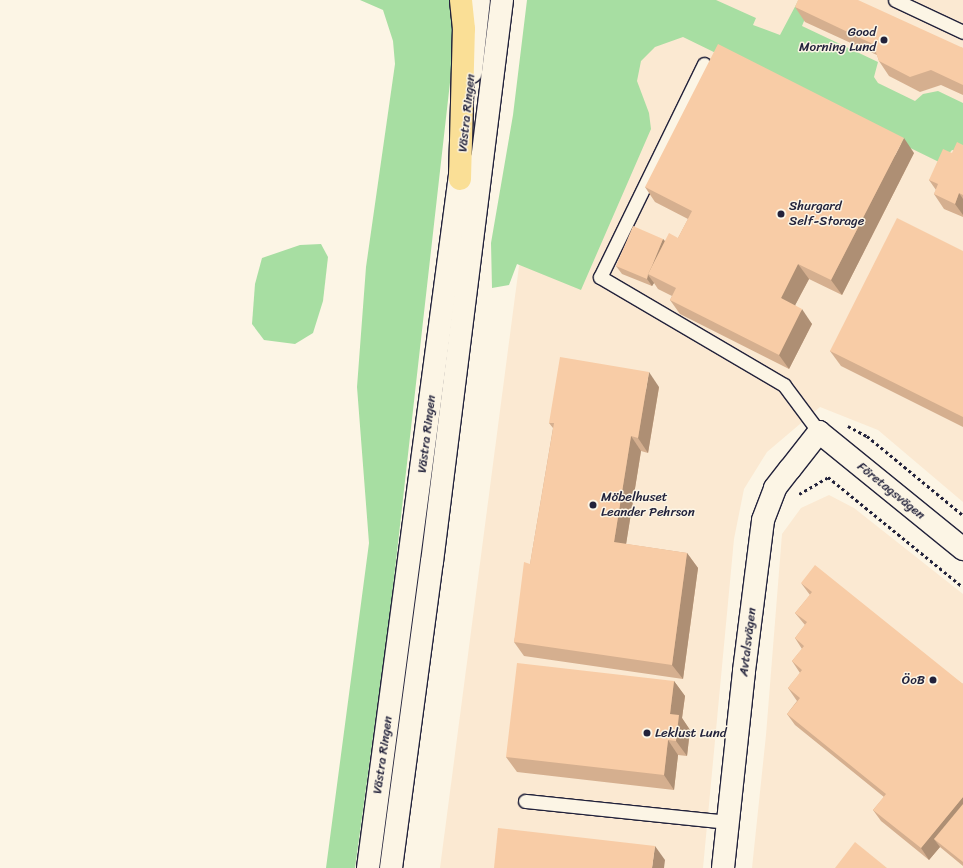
<!DOCTYPE html>
<html>
<head>
<meta charset="utf-8">
<style>
  body { margin:0 }
  #map { position:relative; width:963px; height:868px; overflow:hidden; background:#fcf5e5; font-family:Sriracha,sans-serif }
  div>[style] { position:absolute }
  .built>* { inset:0; background:#fbe9d2 }
  .green>* { inset:0; background:#a7dea2 }
  .path>* { height:2.5px; margin-top:-1.25px; transform-origin:0; background:repeating-linear-gradient(90deg,#22223b 0 3px,transparent 0 6px) }
  .roads { filter:drop-shadow(1px 0 #22223b) drop-shadow(-1px 0 #22223b) drop-shadow(0 1px #22223b) drop-shadow(0 -1px #22223b) }
  .lane>* { height:13px; margin:-6.5px; padding:0 6.5px; transform-origin:6.5px; border-radius:6.5px; background:#fcf5e5 }
  .street>* { height:22px; margin:-11px; padding:0 11px; transform-origin:11px; border-radius:11px; background:#fcf5e5 }
  .secondary>* { height:22px; margin:-11px; padding:0 11px; transform-origin:11px; border-radius:11px; background:#fcf5e5 }
  .primary>* { height:22px; margin:-11px; padding:0 11px; transform-origin:11px; border-radius:11px; background:#fadf96 }
  .wall>* { inset:0; background:#d5af8f }
  .shaded-wall>* { inset:0; background:#ae8f74 }
  .building>* { inset:0; background:#f8cca6 }
  .dots>* { width:11px; height:11px; translate:-50% -50%; box-sizing:border-box; border:2px solid #fcf5e5; border-radius:50% }
  span { translate:-50% -50%; white-space:nowrap; text-align:center; line-height:1.15; -webkit-text-stroke:3px #fcf5e5; paint-order:stroke }
  .poi-label { font-size:13px; color:#22223b }
  .right { translate:-100% -50%; text-align:right }
  .left { translate:0 -50%; text-align:left }
  .street-label { font-size:13px; color:#22223b }
</style>
</head>
<body>
<div id="map">
  <div class="built">
    <div style="clip-path:polygon(627px 0,963px 0,963px 502px,878px 430px,820px 407px,767px 452px,744px 489px,734px 539px,703px 868px,440px 868px,519px 266px)"></div>
    <div style="clip-path:polygon(829px 495px,854px 508px,963px 594px,963px 868px,752px 868px,766px 735px,782px 534px,801px 508px)"></div>
  </div>
  <div class="green">
    <div style="clip-path:polygon(360px 0,450px 0,454px 8px,454px 47px,390px 614px,355px 868px,326px 868px,369px 543px,357px 387px,366px 267px,395px 64px,393px 41px,383px 10px)"></div>
    <div style="clip-path:polygon(527px 0,716px 0,756px 18px,753px 25px,780px 35px,798px 1px,810px 6px,802px 26px,878px 62px,874px 77px,878px 83px,915px 101px,923px 94px,938px 91px,963px 103px,963px 151px,952px 150px,941px 163px,683px 37px,655px 47px,641px 61px,637px 81px,649px 113px,651px 129px,581px 290px,517px 264px,509px 285px,492px 288px,491px 243px,513px 115px)"></div>
    <div style="clip-path:polygon(321px 244px,328px 257px,323px 301px,313px 333px,295px 344px,264px 340px,252px 324px,255px 284px,262px 258px,300px 245px)"></div>
  </div>
  <div class="path">
    <div style="left:848px;top:426px;width:21px;rotate:28deg"></div>
    <div style="left:867px;top:436px;width:124px;rotate:39.5deg"></div>
    <div style="left:799px;top:494px;width:34px;rotate:-30deg"></div>
    <div style="left:828px;top:477px;width:174px;rotate:39.2deg"></div>
  </div>
  <div class="roads">
    <div class="lane">
      <div style="left:895px;top:0;width:75px;rotate:25.2deg"></div>
      <div style="left:704px;top:64px;width:237px;rotate:116deg"></div>
      <div style="left:600px;top:277px;width:213px;rotate:30.4deg"></div>
      <div style="left:784px;top:385px;width:59px;rotate:53.3deg"></div>
      <div style="left:525px;top:801px;width:205px;rotate:5.9deg"></div>
    </div>
    <div class="street">
      <div style="left:723px;top:868px;width:198px;rotate:-83.9deg"></div>
      <div style="left:744px;top:671px;width:152px;rotate:-82.8deg"></div>
      <div style="left:763px;top:520px;width:34px;rotate:-69deg"></div>
      <div style="left:775px;top:488px;width:24px;rotate:-52deg"></div>
      <div style="left:790px;top:469px;width:47px;rotate:-51.9deg"></div>
      <div style="left:819px;top:432px;width:186px;rotate:39.1deg"></div>
    </div>
    <div class="secondary">
      <div style="left:471px;top:72px;width:72px;rotate:-83.7deg"></div>
      <div style="left:368px;top:868px;width:714px;rotate:-82.44deg"></div>
      <div style="left:391px;top:868px;width:309px;rotate:-82.4deg"></div>
      <div style="left:432px;top:562px;width:566px;rotate:-82.9deg"></div>
    </div>
    <div class="primary">
      <div style="left:460px;top:179px;width:150px;rotate:-88.5deg"></div>
      <div style="left:464px;top:29px;width:29px;rotate:-96deg"></div>
    </div>
  </div>
  <div class="wall">
    <div style="clip-path:polygon(795px 7px,963px 48px,963px 95px,941px 85px,920px 92px,889px 76px,879px 61px,877px 55px,805px 22px)"></div>
    <div style="clip-path:polygon(963px 145px,963px 217px,944px 209px,934px 194px,936px 190px,929px 180px)"></div>
    <div style="clip-path:polygon(914px 153px,842px 295px,809px 279px,795px 305px,812px 324px,789px 369px,680px 314px,670px 300px,672px 296px,658px 289px,654px 283px,652px 286px,622px 274px,616px 266px,663px 239px,665px 241px,678px 238px,688px 219px,655px 202px,645px 187px)"></div>
    <div style="clip-path:polygon(963px 251px,963px 427px,841px 366px,830px 351px)"></div>
    <div style="clip-path:polygon(659px 387px,648px 453px,641px 451px,626px 544px,687px 553px,698px 568px,683px 679px,524px 656px,514px 642px,530px 564px,553px 428px,549px 423px)"></div>
    <div style="clip-path:polygon(801px 583px,963px 684px,963px 866px,940px 847px,929px 860px,881px 821px,873px 810px,884px 797px,795px 725px,787px 714px,797px 701px,788px 688px,800px 673px,792px 661px,802px 649px,795px 638px,805px 625px,795px 613px,810px 595px)"></div>
    <div style="clip-path:polygon(674px 681px,685px 696px,682px 718px,690px 730px,687px 756px,678px 755px,674px 790px,517px 772px,506px 757px)"></div>
  </div>
  <div class="shaded-wall">
    <div style="clip-path:polygon(904px 138px,914px 153px,842px 295px,831px 280px)"></div>
    <div style="clip-path:polygon(959px 193px,963px 199px,963px 215px,955px 204px)"></div>
    <div style="clip-path:polygon(663px 239px,669px 247px,648px 274px)"></div>
    <div style="clip-path:polygon(798px 264px,809px 279px,791px 313px,781px 298px)"></div>
    <div style="clip-path:polygon(648px 275px,654px 283px,652px 286px,647px 279px)"></div>
    <div style="clip-path:polygon(802px 309px,812px 324px,789px 369px,779px 355px)"></div>
    <div style="clip-path:polygon(649px 372px,659px 387px,648px 453px,638px 438px)"></div>
    <div style="clip-path:polygon(631px 436px,641px 451px,624px 557px,614px 542px)"></div>
    <div style="clip-path:polygon(687px 553px,698px 568px,683px 679px,672px 665px)"></div>
    <div style="clip-path:polygon(674px 681px,685px 696px,682px 718px,690px 730px,687px 756px,676px 741px,670px 714px)"></div>
    <div style="clip-path:polygon(668px 740px,678px 755px,674px 790px,664px 775px)"></div>
    <div style="clip-path:polygon(963px 797px,963px 818px,934px 839px,940px 847px,929px 860px,921px 848px)"></div>
    <div style="clip-path:polygon(655px 846px,665px 860px,664px 868px,652px 868px)"></div>
  </div>
  <div class="building">
    <div style="clip-path:polygon(798px 0,858px 0,963px 48px,963px 85px,931px 70px,910px 77px,879px 61px,873px 44px,795px 7px)"></div>
    <div style="clip-path:polygon(718px 44px,904px 138px,831px 280px,798px 264px,781px 298px,802px 309px,779px 355px,670px 300px,676px 288px,648px 274px,669px 233px,678px 238px,692px 211px,645px 187px)"></div>
    <div style="clip-path:polygon(957px 142px,963px 145px,963px 195px,959px 193px,955px 204px,934px 194px,938px 184px,929px 180px,943px 149px,952px 153px)"></div>
    <div style="clip-path:polygon(897px 218px,963px 251px,963px 417px,830px 351px)"></div>
    <div style="clip-path:polygon(633px 226px,663px 239px,652px 266px,648px 274px,647px 279px,616px 266px)"></div>
    <div style="clip-path:polygon(560px 357px,649px 372px,638px 438px,631px 436px,614px 542px,687px 553px,672px 665px,514px 642px,524px 562px,530px 564px,554px 423px,549px 423px)"></div>
    <div style="clip-path:polygon(815px 565px,963px 684px,963px 797px,921px 848px,873px 810px,886px 794px,787px 714px,800px 698px,788px 688px,802px 670px,792px 661px,804px 646px,795px 638px,807px 622px,795px 613px,812px 592px,801px 583px)"></div>
    <div style="clip-path:polygon(517px 663px,674px 681px,670px 714px,679px 715px,676px 741px,668px 740px,664px 775px,506px 757px)"></div>
    <div style="clip-path:polygon(963px 804px,963px 862px,934px 839px)"></div>
    <div style="clip-path:polygon(498px 828px,655px 846px,652px 868px,494px 868px)"></div>
    <div style="clip-path:polygon(855px 842px,887px 868px,835px 868px)"></div>
  </div>
  <div class="dots">
    <div style="left:884px;top:40px;background:#22223b"></div>
    <div style="left:781px;top:214px;background:#22223b"></div>
    <div style="left:593px;top:505px;background:#22223b"></div>
    <div style="left:933px;top:680px;background:#22223b"></div>
    <div style="left:647px;top:733px;background:#22223b"></div>
  </div>
  <div class="poi-label">
    <span class="right" style="left:876px;top:40px">Good<br>Morning Lund</span>
    <span class="left" style="left:789px;top:214px">Shurgard<br>Self-Storage</span>
    <span class="left" style="left:601px;top:505px">Möbelhuset<br>Leander Pehrson</span>
    <span class="right" style="left:925px;top:680px">ÖoB</span>
    <span class="left" style="left:655px;top:733px">Leklust Lund</span>
  </div>
  <div class="street-label">
    <span style="left:467px;top:113px;rotate:-84deg">Västra Ringen</span>
    <span style="left:427px;top:434px;rotate:-83deg">Västra Ringen</span>
    <span style="left:891px;top:491px;rotate:39deg">Företagsvägen</span>
    <span style="left:748px;top:642px;rotate:-83deg">Avtalsvägen</span>
    <span style="left:383px;top:755px;rotate:-82deg">Västra Ringen</span>
  </div>
</div>
</body>
</html>
